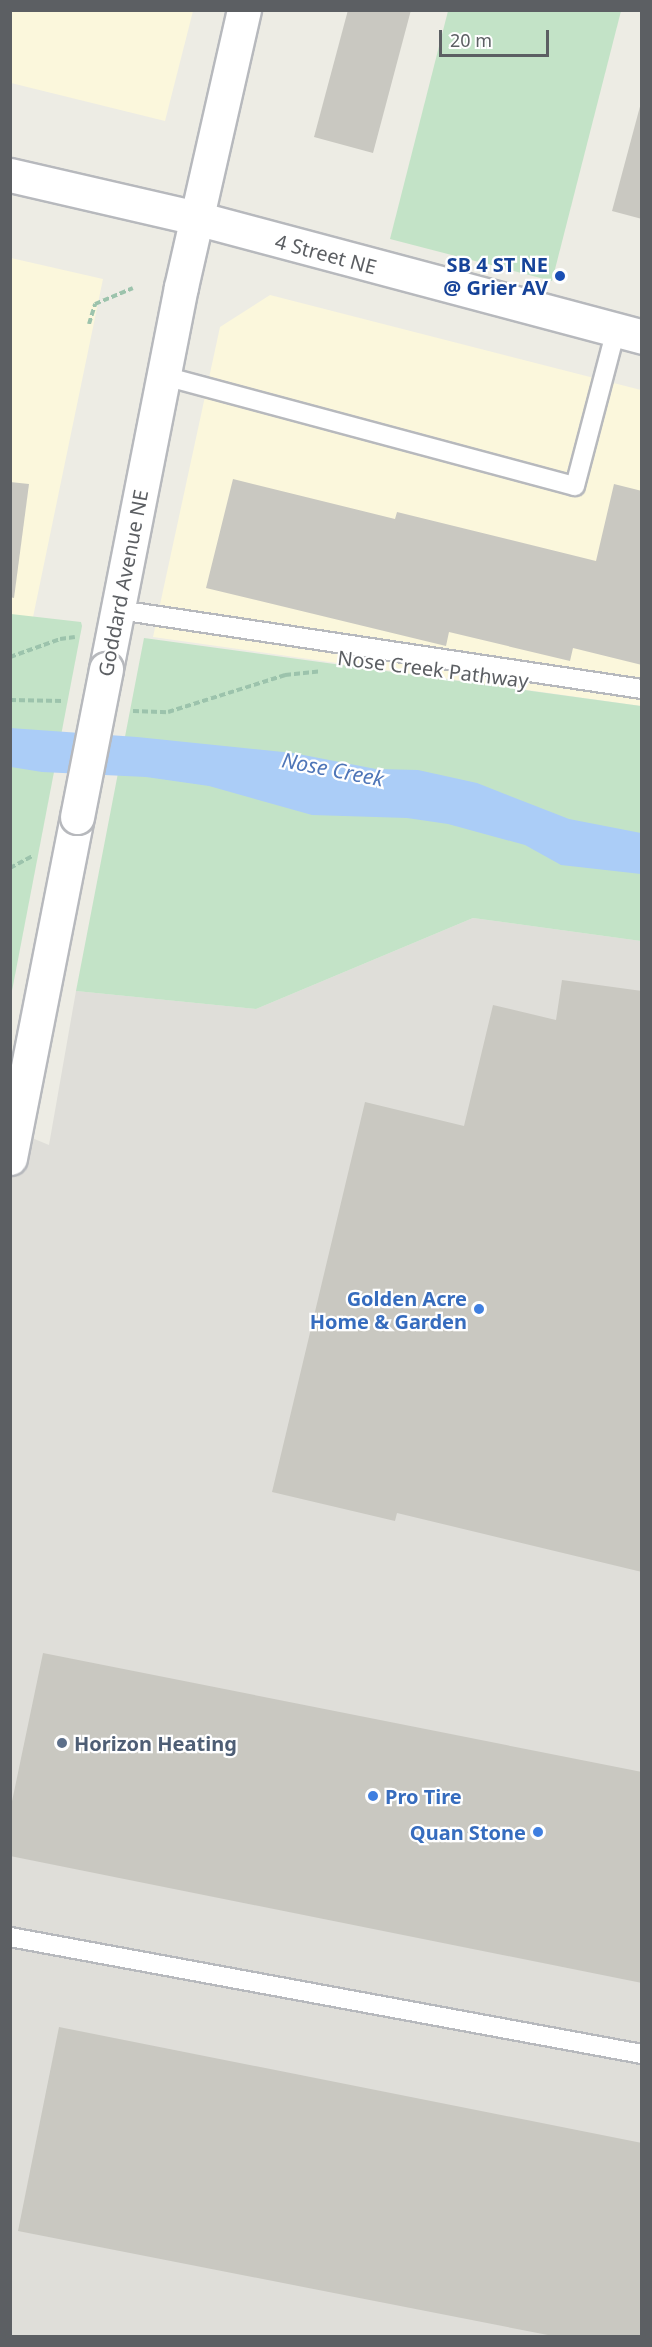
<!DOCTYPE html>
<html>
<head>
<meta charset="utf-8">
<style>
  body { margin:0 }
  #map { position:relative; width:652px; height:2347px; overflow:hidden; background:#edece4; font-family:"Noto Sans",sans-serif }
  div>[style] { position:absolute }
  .commercial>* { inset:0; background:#fbf7dc }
  .industrial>* { inset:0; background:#dfded9 }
  .green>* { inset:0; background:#c3e3c7 }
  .water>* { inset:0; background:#abcdf7 }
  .building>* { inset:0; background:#c9c8c1 }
  .path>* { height:4px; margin-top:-2px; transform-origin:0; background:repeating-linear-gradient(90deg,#9cc3ac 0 6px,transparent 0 9px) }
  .roads { filter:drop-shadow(2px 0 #b7b9bd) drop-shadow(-2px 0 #b7b9bd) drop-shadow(0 2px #b7b9bd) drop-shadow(0 -2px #b7b9bd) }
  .service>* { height:18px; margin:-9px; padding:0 9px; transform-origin:9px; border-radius:9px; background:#fff }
  .minor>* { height:33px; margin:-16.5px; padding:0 16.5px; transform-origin:16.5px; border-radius:16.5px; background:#fff }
  .bridges { filter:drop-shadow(2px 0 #b7b9bd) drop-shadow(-2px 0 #b7b9bd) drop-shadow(0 2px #b7b9bd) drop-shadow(0 -2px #b7b9bd) }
  .minor-bridge>* { height:33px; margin:-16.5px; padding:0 16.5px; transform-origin:16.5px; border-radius:16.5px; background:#fff }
  .dots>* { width:16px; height:16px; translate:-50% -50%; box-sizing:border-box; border:3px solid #fff; border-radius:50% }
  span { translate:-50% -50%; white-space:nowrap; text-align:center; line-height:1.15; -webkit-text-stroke:4.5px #fff; paint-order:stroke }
  .street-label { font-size:20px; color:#5c5f63 }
  .transit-label { font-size:20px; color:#164399; font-weight:700 }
  .right { translate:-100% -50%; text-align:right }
  .shop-label { font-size:20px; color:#366cbe; font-weight:700 }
  .left { translate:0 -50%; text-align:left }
  .service-label { font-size:20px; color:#4e5e75; font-weight:700 }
  .water-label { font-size:21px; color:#4f76b8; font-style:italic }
  .frame { position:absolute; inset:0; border:12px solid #5c5f63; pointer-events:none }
  .scale { position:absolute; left:439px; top:30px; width:110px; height:27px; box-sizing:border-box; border:3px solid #5c5f63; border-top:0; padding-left:8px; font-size:18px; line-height:21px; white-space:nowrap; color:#5c5f63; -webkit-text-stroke:4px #fff; paint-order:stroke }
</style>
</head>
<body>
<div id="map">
  <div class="commercial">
    <div style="clip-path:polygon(11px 10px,193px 11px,165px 121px,11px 83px)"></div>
    <div style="clip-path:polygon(11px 258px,103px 279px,32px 622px,11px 620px)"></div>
    <div style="clip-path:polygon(270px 295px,641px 390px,641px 706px,153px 637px,220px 327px)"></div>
  </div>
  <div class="industrial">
    <div style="clip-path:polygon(473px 918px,641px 941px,641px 2336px,11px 2336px,10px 1129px,49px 1145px,76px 991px,256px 1009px)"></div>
  </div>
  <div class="green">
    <div style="clip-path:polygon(448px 11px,621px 11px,552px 281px,390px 239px)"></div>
    <div style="clip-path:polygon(11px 614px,81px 622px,82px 626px,11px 996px)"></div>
    <div style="clip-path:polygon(144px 638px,641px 706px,641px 941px,473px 918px,256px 1009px,76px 991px)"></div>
  </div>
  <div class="water">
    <div style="clip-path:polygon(10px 728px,137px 737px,293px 753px,376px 769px,418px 770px,477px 783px,569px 819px,641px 833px,641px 874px,561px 865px,525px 845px,448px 824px,407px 818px,312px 815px,209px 786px,146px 777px,42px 772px,11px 767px)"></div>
  </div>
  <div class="building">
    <div style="clip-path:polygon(348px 10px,411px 10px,373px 153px,314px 137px)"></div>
    <div style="clip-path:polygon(642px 99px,642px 219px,612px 211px)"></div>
    <div style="clip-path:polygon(233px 479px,395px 519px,397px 512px,596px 561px,614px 484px,642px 491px,642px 665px,573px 648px,570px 661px,449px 632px,446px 646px,206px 588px)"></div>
    <div style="clip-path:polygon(10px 482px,29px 484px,14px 598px,10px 597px)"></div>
    <div style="clip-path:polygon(562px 980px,642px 991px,642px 1572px,397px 1513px,395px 1521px,272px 1492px,365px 1102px,464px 1126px,493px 1005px,556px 1020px)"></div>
    <div style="clip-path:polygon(43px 1653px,642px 1772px,642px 1983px,10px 1856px,10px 1811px)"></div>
    <div style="clip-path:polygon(59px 2027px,642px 2143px,642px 2336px,553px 2336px,18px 2231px)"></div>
  </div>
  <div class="path">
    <div style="left:89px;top:324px;width:21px;rotate:-73deg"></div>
    <div style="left:95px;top:304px;width:41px;rotate:-22.8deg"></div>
    <div style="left:10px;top:657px;width:53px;rotate:-19.8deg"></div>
    <div style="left:60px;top:639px;width:15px;rotate:-8deg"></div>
    <div style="left:10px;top:700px;width:54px;rotate:1.1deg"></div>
    <div style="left:133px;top:711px;width:35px;rotate:2deg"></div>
    <div style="left:168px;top:712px;width:123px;rotate:-17.5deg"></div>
    <div style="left:285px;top:675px;width:36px;rotate:-6deg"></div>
    <div style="left:10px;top:868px;width:26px;rotate:-28deg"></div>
  </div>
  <div class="roads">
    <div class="service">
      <div style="left:164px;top:376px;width:425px;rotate:15deg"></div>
      <div style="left:575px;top:486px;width:161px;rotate:-75.3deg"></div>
      <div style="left:119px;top:610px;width:529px;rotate:8.59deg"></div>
      <div style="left:10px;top:1937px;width:643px;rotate:10.49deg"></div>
    </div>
    <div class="minor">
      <div style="left:10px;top:175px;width:191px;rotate:13deg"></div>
      <div style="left:196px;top:218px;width:462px;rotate:14.9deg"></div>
      <div style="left:106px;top:669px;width:389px;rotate:-78.9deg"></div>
      <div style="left:181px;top:287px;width:284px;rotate:-77.2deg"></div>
      <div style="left:10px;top:1158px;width:348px;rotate:-78.9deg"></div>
    </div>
  </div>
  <div class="bridges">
    <div class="minor-bridge">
      <div style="left:77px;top:817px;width:151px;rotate:-78.9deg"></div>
    </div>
  </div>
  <div class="dots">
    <div style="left:560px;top:276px;background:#1a4fb4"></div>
    <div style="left:479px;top:1309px;background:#3f7fe0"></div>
    <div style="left:62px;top:1743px;background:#5c6f8a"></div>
    <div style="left:373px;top:1796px;background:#3f7fe0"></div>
    <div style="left:538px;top:1832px;background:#3f7fe0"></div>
  </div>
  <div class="street-label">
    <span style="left:326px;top:254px;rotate:15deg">4 Street NE</span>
    <span style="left:123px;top:583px;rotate:-79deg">Goddard Avenue NE</span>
    <span style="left:433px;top:669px;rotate:7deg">Nose Creek Pathway</span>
  </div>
  <div class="transit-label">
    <span class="right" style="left:548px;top:276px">SB 4 ST NE<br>@ Grier AV</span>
  </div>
  <div class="shop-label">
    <span class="right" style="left:467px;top:1310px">Golden Acre<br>Home &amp; Garden</span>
    <span class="left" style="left:385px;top:1796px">Pro Tire</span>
    <span class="right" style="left:526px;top:1832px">Quan Stone</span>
  </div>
  <div class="service-label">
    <span class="left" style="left:74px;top:1743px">Horizon Heating</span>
  </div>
  <div class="water-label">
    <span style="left:333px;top:769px;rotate:11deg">Nose Creek</span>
  </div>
  <div class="frame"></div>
  <div class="scale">20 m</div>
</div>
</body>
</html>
